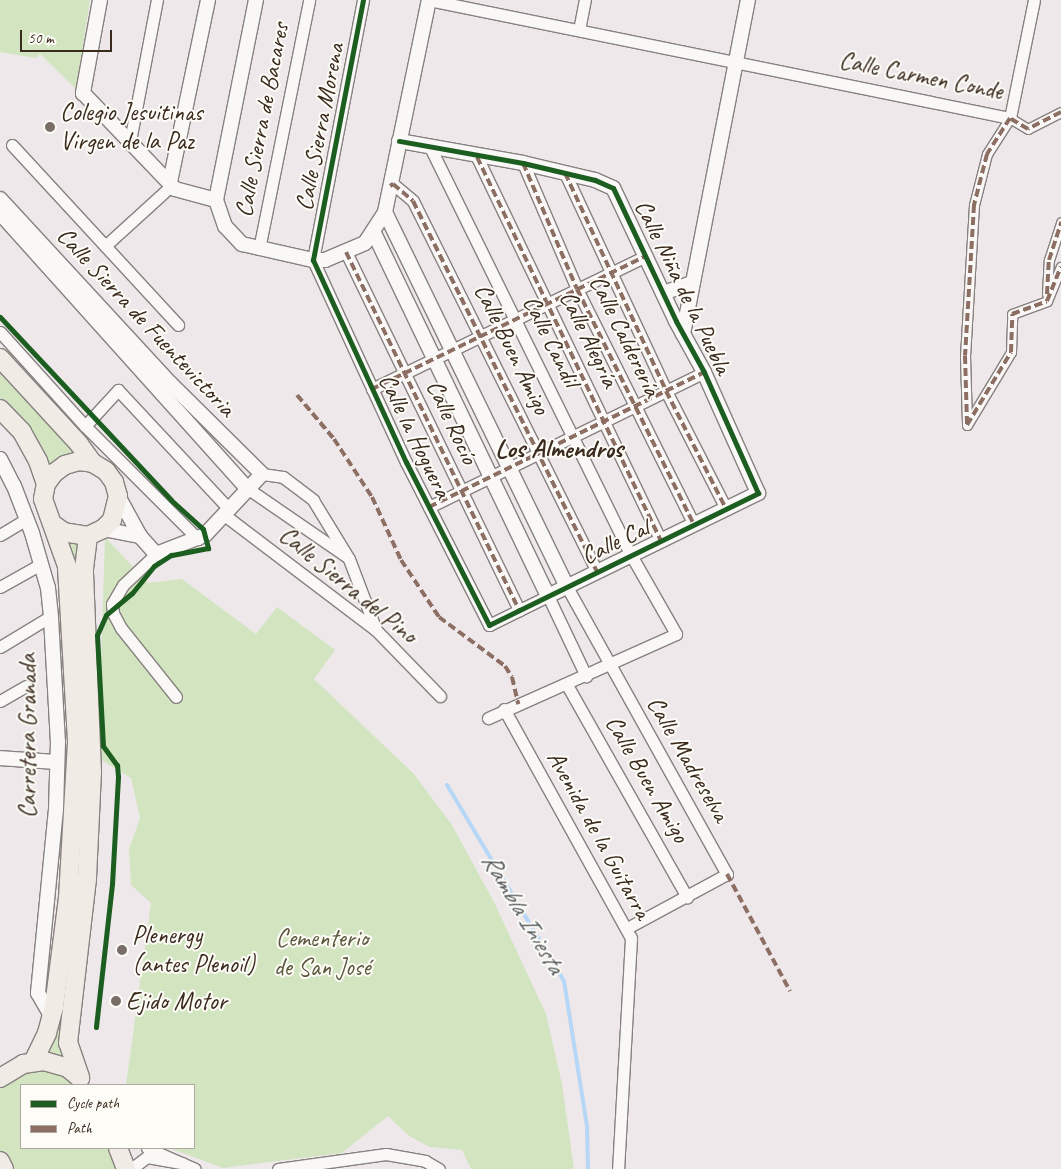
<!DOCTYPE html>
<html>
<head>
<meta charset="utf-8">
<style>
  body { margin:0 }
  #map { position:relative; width:1061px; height:1169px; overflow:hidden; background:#eee8eb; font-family:Caveat,sans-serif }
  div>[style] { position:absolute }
  .green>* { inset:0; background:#d2e5c0 }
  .stream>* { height:4px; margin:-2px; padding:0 2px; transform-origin:2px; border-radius:2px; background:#b6d7f6 }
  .roads { filter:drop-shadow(1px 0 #87817f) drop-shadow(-1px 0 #87817f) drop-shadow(0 1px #87817f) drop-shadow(0 -1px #87817f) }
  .pedestrian>* { height:9px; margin:-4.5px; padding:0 4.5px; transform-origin:4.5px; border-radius:4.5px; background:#f9f8f7 }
  .minor>* { height:11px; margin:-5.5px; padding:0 5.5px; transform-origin:5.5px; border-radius:5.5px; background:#f9f8f7 }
  .tertiary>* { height:14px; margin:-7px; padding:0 7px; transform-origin:7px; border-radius:7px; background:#f9f8f7 }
  .primary>* { height:18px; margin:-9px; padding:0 9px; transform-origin:9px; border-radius:9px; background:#f1ebe6 }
  .quiet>* { height:4px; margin-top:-2px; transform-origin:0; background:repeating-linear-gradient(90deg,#8d6e63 0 8px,transparent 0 12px) }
  .cycleway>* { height:5px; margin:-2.5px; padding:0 2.5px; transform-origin:2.5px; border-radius:2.5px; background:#1b5e20 }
  .dots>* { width:14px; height:14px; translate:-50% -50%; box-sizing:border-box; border:2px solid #fdfcf7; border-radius:50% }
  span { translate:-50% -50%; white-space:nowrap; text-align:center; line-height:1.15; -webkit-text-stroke:4px #fdfcf7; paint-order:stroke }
  .street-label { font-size:25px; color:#3b2a1e }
  .poi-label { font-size:25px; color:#3b2a1e }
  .left { translate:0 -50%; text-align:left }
  .park-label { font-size:25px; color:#5b583e }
  .neighbourhood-label { font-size:26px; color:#3b2a1e; font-weight:700 }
  .water-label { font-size:26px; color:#595c60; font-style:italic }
  .legend { position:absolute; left:20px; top:1084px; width:175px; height:65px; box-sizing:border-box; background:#fdfcf7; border:1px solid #afa8a0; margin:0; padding:6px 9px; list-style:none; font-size:15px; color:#3b2a1e }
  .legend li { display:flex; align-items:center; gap:10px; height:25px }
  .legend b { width:25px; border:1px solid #afa8a0 }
  .scale { position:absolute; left:20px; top:30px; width:92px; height:22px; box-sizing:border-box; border:2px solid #3b2a1e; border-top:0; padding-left:6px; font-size:15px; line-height:18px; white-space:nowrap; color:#3b2a1e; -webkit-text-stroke:4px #fdfcf7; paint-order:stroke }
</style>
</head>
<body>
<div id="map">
  <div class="green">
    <div style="clip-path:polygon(0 0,90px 0,76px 89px,40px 54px,36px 58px,0 52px)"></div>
    <div style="clip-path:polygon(0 366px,79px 453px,60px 456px,47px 467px,40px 444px,0 398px)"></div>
    <div style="clip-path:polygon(88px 536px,91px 700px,72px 1004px,80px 1077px,86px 1085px,21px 1085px,21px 1148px,118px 1148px,126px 1169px,4px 1169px,0 1161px,0 1078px,23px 1064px,47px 1033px,72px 833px,61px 542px)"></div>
    <div style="clip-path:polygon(105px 537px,148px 583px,182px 579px,256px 634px,277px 607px,335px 650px,314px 679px,413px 773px,452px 825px,494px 902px,546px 1014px,562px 1084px,574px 1169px,471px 1169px,462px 1150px,430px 1147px,409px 1136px,388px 1116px,342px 1153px,223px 1168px,169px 1148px,194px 1148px,194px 1085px,126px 1085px,151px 903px,131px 885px,129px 849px,140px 818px,131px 778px,98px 758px)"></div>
  </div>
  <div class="stream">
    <div style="left:447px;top:785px;width:228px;rotate:59.2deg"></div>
    <div style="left:564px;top:981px;width:148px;rotate:81deg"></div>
    <div style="left:587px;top:1127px;width:42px;rotate:88.6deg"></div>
  </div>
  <div class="roads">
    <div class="pedestrian">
      <div style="left:1061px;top:112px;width:37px;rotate:153deg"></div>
      <div style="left:1028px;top:129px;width:21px;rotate:-149deg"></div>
      <div style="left:1010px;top:118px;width:43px;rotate:122.6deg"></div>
      <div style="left:987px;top:154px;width:53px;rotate:104.3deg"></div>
      <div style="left:974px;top:205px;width:151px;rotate:93.4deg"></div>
      <div style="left:965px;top:356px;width:69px;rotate:88.3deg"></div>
      <div style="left:967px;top:425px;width:85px;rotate:-58.9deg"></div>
      <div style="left:1011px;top:352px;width:38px;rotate:-88deg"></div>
      <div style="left:1012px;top:314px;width:37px;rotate:-20deg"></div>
      <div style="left:1047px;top:301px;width:37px;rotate:-68deg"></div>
      <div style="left:1047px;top:294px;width:34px;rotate:-87deg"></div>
      <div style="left:1049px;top:260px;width:40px;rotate:-72deg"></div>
    </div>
    <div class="minor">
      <div style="left:363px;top:0;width:265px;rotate:100.9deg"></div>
      <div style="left:313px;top:260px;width:222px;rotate:65.3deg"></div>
      <div style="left:406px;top:462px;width:183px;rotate:63deg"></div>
      <div style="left:489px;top:625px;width:66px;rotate:-26.2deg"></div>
      <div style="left:548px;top:596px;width:89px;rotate:64.6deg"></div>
      <div style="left:429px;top:0;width:593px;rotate:11.48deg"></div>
      <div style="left:1010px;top:118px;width:120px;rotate:-78.5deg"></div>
      <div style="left:579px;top:30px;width:31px;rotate:-79deg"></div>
      <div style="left:130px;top:141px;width:144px;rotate:-79.2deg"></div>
      <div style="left:12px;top:145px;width:245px;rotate:47.3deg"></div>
      <div style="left:430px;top:147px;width:455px;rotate:63.8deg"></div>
      <div style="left:631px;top:555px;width:91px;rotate:60.3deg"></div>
      <div style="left:676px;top:634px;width:206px;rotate:155.9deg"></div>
      <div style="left:477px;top:157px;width:426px;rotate:64.4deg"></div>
      <div style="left:523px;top:163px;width:137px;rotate:66.8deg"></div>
      <div style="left:577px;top:289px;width:263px;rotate:63.6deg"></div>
      <div style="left:565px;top:173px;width:240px;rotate:65.1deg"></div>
      <div style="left:666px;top:391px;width:132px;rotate:63deg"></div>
      <div style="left:390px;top:186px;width:4px;rotate:-34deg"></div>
      <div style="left:393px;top:184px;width:26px;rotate:40deg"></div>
      <div style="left:413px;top:201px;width:414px;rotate:63.6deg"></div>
      <div style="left:105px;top:246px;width:91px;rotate:-42.3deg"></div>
      <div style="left:259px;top:249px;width:254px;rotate:-78.6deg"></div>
      <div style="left:346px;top:252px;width:398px;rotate:64.2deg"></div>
      <div style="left:0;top:332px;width:127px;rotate:47.9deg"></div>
      <div style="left:85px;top:426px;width:160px;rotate:45deg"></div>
      <div style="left:372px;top:389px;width:305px;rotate:-25.9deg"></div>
      <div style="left:85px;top:426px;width:49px;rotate:-47.5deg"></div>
      <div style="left:118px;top:390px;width:161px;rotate:47deg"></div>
      <div style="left:262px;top:474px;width:21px;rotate:8deg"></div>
      <div style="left:283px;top:477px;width:38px;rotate:37deg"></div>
      <div style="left:313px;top:500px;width:69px;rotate:58.6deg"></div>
      <div style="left:349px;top:559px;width:76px;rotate:69.2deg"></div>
      <div style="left:247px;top:488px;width:120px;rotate:34.5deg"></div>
      <div style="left:429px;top:507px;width:306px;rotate:-26.1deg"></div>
      <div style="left:223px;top:514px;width:192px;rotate:37.2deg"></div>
      <div style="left:376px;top:630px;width:92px;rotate:45.9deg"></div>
      <div style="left:0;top:535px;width:31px;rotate:-31deg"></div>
      <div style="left:156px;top:554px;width:45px;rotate:136.8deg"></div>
      <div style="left:123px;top:585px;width:22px;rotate:120deg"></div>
      <div style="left:112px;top:604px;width:9px;rotate:84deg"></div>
      <div style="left:113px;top:613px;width:17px;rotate:62deg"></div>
      <div style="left:121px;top:628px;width:88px;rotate:51.4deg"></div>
      <div style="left:0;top:587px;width:47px;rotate:-29.3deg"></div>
      <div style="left:567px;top:587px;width:329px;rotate:60.9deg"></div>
      <div style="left:727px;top:874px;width:114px;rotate:151.6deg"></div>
      <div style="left:0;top:647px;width:60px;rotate:-31.3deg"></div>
      <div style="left:567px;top:685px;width:244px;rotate:60.5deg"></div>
      <div style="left:0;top:701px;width:30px;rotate:-30deg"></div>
      <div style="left:504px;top:709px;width:262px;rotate:61deg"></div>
      <div style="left:631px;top:938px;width:231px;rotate:93.2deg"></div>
      <div style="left:147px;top:1148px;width:52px;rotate:23.6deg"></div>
      <div style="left:131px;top:1169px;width:20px;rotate:-37deg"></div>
      <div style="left:147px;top:1157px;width:36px;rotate:10deg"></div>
      <div style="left:278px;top:1169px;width:109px;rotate:-7.9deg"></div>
      <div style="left:386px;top:1154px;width:40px;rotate:10deg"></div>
      <div style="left:425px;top:1161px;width:16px;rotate:30deg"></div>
    </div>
    <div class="tertiary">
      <div style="left:100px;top:0;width:95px;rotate:100.4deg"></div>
      <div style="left:83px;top:93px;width:133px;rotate:46.2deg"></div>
      <div style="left:175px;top:189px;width:42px;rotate:15deg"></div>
      <div style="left:216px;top:200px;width:28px;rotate:71deg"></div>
      <div style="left:225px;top:226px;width:25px;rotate:47deg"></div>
      <div style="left:242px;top:244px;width:73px;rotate:12.7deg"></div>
      <div style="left:313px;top:260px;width:12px"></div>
      <div style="left:325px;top:260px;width:43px;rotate:-23deg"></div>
      <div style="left:365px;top:243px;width:37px;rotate:-57deg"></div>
      <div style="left:385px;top:212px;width:217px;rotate:-78.3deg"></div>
      <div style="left:170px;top:182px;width:186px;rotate:-78.2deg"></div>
      <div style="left:0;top:199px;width:251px;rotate:47.3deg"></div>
      <div style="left:170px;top:383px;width:129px;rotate:44.7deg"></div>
      <div style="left:262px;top:474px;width:83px;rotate:133.1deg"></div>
      <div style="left:205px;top:535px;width:53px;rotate:158.8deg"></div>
      <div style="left:156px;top:554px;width:24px;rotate:-132deg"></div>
      <div style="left:216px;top:200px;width:204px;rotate:-78.7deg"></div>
      <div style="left:385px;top:212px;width:417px;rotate:64.1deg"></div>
      <div style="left:0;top:213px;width:370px;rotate:48.1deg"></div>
      <div style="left:374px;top:233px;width:403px;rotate:64.4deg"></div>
      <div style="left:548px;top:596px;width:234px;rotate:-26.1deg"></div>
      <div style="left:758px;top:493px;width:133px;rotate:-114.1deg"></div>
      <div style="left:704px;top:372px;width:58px;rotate:-118.8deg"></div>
      <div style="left:676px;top:321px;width:147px;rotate:-115.3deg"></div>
      <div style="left:613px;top:188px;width:20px;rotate:-156deg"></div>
      <div style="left:595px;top:180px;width:74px;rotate:-166.7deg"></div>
      <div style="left:523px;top:163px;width:126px;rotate:-169.9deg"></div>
      <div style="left:663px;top:293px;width:31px;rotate:-19deg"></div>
      <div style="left:683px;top:334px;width:340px;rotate:-79deg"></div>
      <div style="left:0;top:459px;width:30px;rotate:63deg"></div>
      <div style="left:14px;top:486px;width:50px;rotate:69deg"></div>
      <div style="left:32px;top:533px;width:57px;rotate:73.8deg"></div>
      <div style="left:48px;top:588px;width:30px;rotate:84deg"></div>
      <div style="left:51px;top:618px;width:124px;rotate:86.8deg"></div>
      <div style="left:58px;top:742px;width:67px;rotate:91.7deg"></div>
      <div style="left:56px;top:809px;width:185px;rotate:95.6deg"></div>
      <div style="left:38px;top:993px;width:28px;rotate:60deg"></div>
      <div style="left:103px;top:529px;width:38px;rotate:11deg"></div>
      <div style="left:140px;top:536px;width:46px;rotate:-118.8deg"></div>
      <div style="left:0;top:758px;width:56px;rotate:4.1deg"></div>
    </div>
    <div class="primary">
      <div style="left:0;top:358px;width:117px;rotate:47.4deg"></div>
      <div style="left:79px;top:444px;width:24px;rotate:54deg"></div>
      <div style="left:0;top:409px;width:32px;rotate:46deg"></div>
      <div style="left:22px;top:432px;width:33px;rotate:61deg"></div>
      <div style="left:38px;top:461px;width:24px;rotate:71deg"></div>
      <div style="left:33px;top:1062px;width:32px;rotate:-64deg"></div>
      <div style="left:47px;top:1033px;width:27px;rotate:-75deg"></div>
      <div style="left:54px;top:1007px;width:110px;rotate:-82.7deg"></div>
      <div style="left:68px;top:898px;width:157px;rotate:-86.7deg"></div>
      <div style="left:77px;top:741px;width:175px;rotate:-93.3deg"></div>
      <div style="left:67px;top:566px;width:71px;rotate:-109.7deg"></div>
      <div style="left:43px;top:499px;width:15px;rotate:-79deg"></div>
      <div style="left:46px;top:484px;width:14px;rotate:-54deg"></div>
      <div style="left:54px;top:473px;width:14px;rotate:-36deg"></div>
      <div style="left:65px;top:465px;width:15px;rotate:-16deg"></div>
      <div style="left:79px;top:461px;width:14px;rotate:8deg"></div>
      <div style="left:93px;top:463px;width:15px;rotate:32deg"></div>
      <div style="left:106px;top:471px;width:14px;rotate:54deg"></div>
      <div style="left:114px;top:482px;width:15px;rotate:74deg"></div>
      <div style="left:118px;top:496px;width:25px;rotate:104deg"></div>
      <div style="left:112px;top:520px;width:13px;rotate:135deg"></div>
      <div style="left:103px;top:529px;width:17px;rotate:155deg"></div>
      <div style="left:88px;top:536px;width:24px;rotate:-171deg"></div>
      <div style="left:64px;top:532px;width:12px;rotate:-145deg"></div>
      <div style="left:80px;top:1077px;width:36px;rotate:-109deg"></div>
      <div style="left:68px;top:1043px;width:166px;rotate:-83.4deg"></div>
      <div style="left:87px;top:878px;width:106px;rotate:-87.3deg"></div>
      <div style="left:92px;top:772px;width:203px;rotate:-92.3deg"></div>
      <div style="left:84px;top:569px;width:33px;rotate:-83deg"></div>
      <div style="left:0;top:1078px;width:27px;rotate:-31deg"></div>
      <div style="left:23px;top:1064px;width:21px;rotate:-8deg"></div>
      <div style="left:44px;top:1061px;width:25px;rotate:16deg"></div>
      <div style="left:68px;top:1068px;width:16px;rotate:40deg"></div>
      <div style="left:118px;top:1148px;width:22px;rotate:69deg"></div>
      <div style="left:0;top:1161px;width:9px;rotate:63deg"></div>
    </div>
  </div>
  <div class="quiet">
    <div style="left:1061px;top:112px;width:37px;rotate:153deg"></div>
    <div style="left:1028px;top:129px;width:21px;rotate:-149deg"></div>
    <div style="left:1010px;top:118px;width:43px;rotate:122.6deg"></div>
    <div style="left:987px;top:154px;width:53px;rotate:104.3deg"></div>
    <div style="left:974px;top:205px;width:151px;rotate:93.4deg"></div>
    <div style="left:965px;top:356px;width:69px;rotate:88.3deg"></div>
    <div style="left:967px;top:425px;width:85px;rotate:-58.9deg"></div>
    <div style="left:1011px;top:352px;width:38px;rotate:-88deg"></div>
    <div style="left:1012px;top:314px;width:37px;rotate:-20deg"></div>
    <div style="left:1047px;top:301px;width:37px;rotate:-68deg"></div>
    <div style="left:477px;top:157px;width:426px;rotate:64.4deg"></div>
    <div style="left:523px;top:163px;width:137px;rotate:66.8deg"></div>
    <div style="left:577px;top:289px;width:263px;rotate:63.6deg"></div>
    <div style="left:565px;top:173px;width:240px;rotate:65.1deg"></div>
    <div style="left:666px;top:391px;width:132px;rotate:63deg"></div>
    <div style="left:390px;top:186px;width:4px;rotate:-34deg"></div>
    <div style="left:393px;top:184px;width:26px;rotate:40deg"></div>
    <div style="left:413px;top:201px;width:414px;rotate:63.6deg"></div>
    <div style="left:346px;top:252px;width:398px;rotate:64.2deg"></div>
    <div style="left:1047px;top:294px;width:34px;rotate:-87deg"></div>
    <div style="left:1049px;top:260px;width:40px;rotate:-72deg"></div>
    <div style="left:372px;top:389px;width:305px;rotate:-25.9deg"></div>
    <div style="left:297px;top:395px;width:57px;rotate:49.9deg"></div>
    <div style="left:334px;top:439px;width:69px;rotate:56.8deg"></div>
    <div style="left:372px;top:497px;width:69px;rotate:65.3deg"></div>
    <div style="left:401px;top:560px;width:69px;rotate:56.3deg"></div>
    <div style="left:439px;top:617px;width:82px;rotate:36.6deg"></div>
    <div style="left:505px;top:666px;width:13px;rotate:58deg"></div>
    <div style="left:512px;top:677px;width:28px;rotate:77deg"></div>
    <div style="left:429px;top:507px;width:306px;rotate:-26.1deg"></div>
    <div style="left:727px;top:874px;width:133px;rotate:61.7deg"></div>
  </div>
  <div class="cycleway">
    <div style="left:363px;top:0;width:265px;rotate:100.9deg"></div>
    <div style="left:313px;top:260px;width:222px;rotate:65.3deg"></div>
    <div style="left:406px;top:462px;width:183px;rotate:63deg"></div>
    <div style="left:489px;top:625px;width:300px;rotate:-26.1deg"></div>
    <div style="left:758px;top:493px;width:133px;rotate:-114.1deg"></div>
    <div style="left:704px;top:372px;width:58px;rotate:-118.8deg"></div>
    <div style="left:676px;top:321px;width:147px;rotate:-115.3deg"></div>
    <div style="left:613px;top:188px;width:20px;rotate:-156deg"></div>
    <div style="left:595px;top:180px;width:74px;rotate:-166.7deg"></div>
    <div style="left:523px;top:163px;width:126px;rotate:-169.9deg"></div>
    <div style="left:0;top:317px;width:250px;rotate:46.9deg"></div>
    <div style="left:171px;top:500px;width:43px;rotate:42.2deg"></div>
    <div style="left:203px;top:529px;width:20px;rotate:75deg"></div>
    <div style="left:208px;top:548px;width:38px;rotate:169deg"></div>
    <div style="left:171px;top:555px;width:20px;rotate:147deg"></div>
    <div style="left:154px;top:566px;width:35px;rotate:129deg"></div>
    <div style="left:132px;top:593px;width:34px;rotate:140deg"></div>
    <div style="left:106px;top:615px;width:22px;rotate:114deg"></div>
    <div style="left:97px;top:635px;width:111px;rotate:86.9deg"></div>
    <div style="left:103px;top:746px;width:24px;rotate:54deg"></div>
    <div style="left:117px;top:765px;width:12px;rotate:85deg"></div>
    <div style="left:118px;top:777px;width:107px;rotate:93.2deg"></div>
    <div style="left:112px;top:884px;width:144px;rotate:96.4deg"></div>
  </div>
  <div class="dots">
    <div style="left:50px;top:127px;background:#7a6c66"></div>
    <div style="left:122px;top:950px;background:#7a6c66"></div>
    <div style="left:116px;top:1001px;background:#7a6c66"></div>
  </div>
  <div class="street-label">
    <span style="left:921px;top:76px;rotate:11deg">Calle Carmen Conde</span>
    <span style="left:262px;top:120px;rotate:-79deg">Calle Sierra de Bacares</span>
    <span style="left:320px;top:127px;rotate:-79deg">Calle Sierra Morena</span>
    <span style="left:683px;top:287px;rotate:64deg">Calle Niña de la Puebla</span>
    <span style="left:146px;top:322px;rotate:47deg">Calle Sierra de Fuentevictoria</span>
    <span style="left:625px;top:336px;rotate:64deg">Calle Calderería</span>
    <span style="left:589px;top:339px;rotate:64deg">Calle Alegría</span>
    <span style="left:551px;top:341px;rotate:64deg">Calle Candil</span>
    <span style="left:512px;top:349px;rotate:64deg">Calle Buen Amigo</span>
    <span style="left:452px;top:422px;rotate:65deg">Calle Rocío</span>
    <span style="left:415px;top:436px;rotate:64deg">Calle la Hoguera</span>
    <span style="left:615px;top:542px;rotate:-26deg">Calle Cal</span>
    <span style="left:348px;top:585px;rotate:39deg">Calle Sierra del Pino</span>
    <span style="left:28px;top:736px;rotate:-90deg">Carretera Granada</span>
    <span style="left:688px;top:759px;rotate:60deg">Calle Madreselva</span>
    <span style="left:647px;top:779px;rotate:60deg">Calle Buen Amigo</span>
    <span style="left:599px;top:835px;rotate:61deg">Avenida de la Guitarra</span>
  </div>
  <div class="poi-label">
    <span class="left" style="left:60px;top:127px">Colegio Jesuitinas<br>Virgen de la Paz</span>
    <span class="left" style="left:132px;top:950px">Plenergy<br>(antes Plenoil)</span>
    <span class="left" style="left:126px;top:1001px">Ejido Motor</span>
  </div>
  <div class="park-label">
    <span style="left:322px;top:953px">Cementerio<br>de San José</span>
  </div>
  <div class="neighbourhood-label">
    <span style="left:559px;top:449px">Los Almendros</span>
  </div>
  <div class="water-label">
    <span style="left:523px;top:913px;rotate:59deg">Rambla Iniesta</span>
  </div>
  <ul class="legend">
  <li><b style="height:6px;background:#1b5e20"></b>Cycle path</li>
  <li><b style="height:6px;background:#8d6e63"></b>Path</li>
  </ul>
  <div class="scale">50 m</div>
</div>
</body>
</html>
